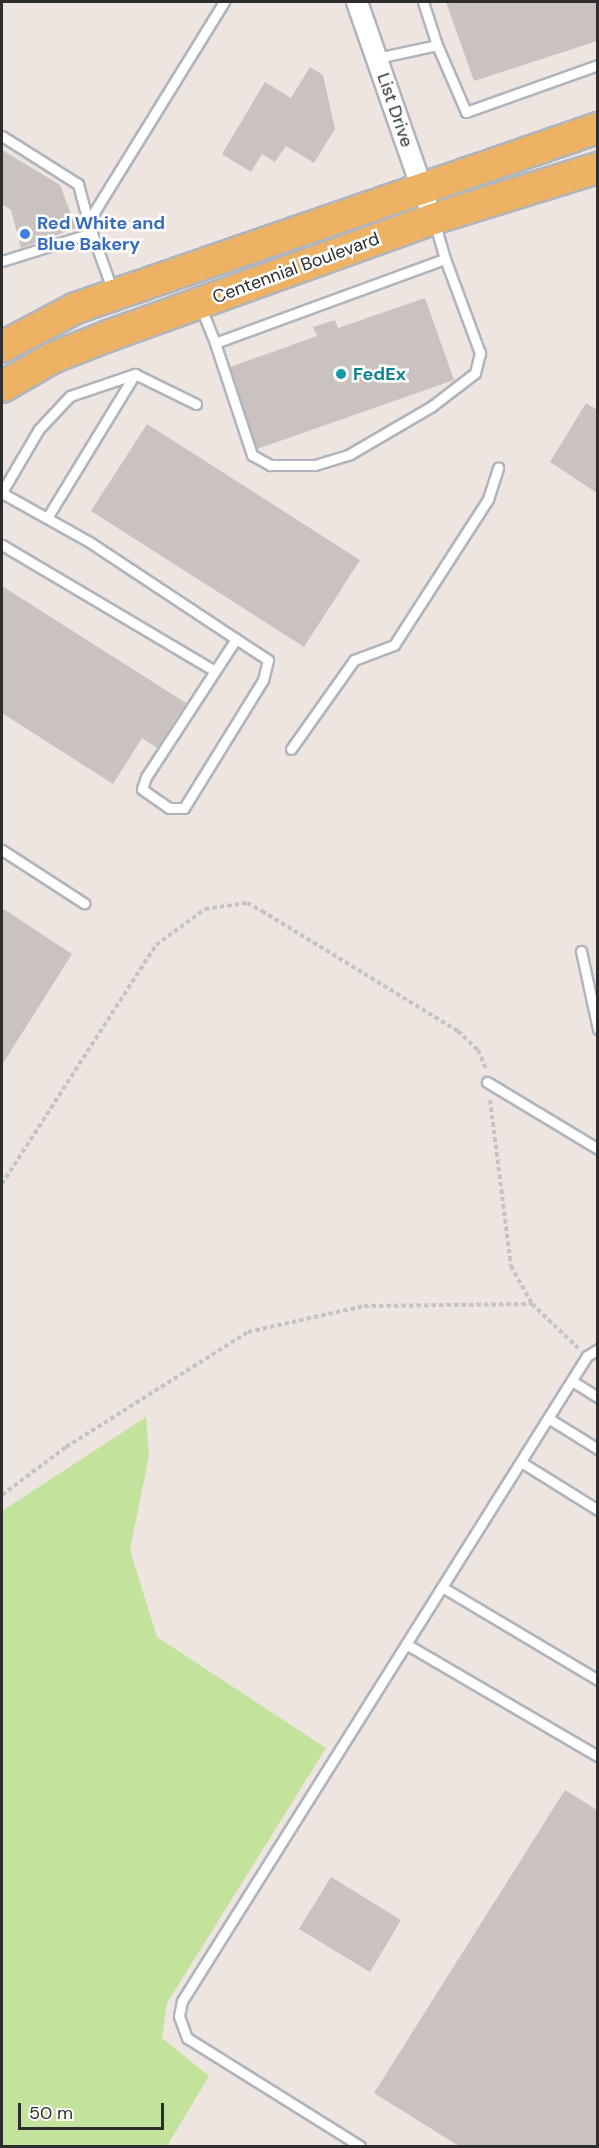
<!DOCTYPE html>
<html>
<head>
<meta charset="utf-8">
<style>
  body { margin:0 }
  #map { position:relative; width:599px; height:2148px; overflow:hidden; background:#eee5e0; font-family:"DM Sans",sans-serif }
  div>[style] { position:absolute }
  .green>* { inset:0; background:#c3e39d }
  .building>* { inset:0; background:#c9c2bf }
  .path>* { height:4px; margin-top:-2px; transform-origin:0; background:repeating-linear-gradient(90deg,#c4c4c4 0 4.5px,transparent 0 7.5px) }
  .roads { filter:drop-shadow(2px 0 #b0b5bd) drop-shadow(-2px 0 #b0b5bd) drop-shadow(0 2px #b0b5bd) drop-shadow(0 -2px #b0b5bd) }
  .service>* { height:9px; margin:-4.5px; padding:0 4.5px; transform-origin:4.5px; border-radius:4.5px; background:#fff }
  .minor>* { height:20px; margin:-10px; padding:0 10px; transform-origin:10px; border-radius:10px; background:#fff }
  .primary>* { height:30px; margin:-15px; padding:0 15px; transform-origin:15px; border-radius:15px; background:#eeb264 }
  .dots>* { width:16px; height:16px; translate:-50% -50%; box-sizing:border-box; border:3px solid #fff; border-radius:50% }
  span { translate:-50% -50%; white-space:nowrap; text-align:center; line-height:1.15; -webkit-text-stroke:5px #fff; paint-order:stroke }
  .street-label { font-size:18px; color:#2d2d2d }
  .shop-label { font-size:18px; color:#366cbe; font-weight:700 }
  .left { translate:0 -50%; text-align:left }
  .culture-label { font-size:18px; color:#0d838f; font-weight:700 }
  .frame { position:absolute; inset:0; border:3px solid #2d2d2d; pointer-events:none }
  .scale { position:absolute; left:18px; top:2103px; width:146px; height:27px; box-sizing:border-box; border:3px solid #2d2d2d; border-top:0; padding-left:8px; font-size:18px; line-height:21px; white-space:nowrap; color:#2d2d2d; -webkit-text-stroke:4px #fff; paint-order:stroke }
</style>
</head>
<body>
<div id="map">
  <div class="green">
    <div style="clip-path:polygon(146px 1417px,149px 1456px,130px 1550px,157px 1637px,326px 1748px,167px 2003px,162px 2038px,209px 2076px,167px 2146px,2px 2146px,2px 1511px)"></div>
  </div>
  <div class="building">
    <div style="clip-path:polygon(446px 2px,597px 2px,597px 41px,474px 81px)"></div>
    <div style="clip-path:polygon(310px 67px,323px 75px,335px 129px,314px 163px,286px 146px,275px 162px,262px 154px,251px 172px,222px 154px,265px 82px,291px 98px)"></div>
    <div style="clip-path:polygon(2px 150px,60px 185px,76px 228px,21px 248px,11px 210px,2px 204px)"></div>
    <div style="clip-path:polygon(425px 298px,454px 380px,257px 449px,230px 367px,317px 336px,313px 327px,335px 320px,338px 328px)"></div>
    <div style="clip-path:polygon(586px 403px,597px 410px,597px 493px,550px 462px)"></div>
    <div style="clip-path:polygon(147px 424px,360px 560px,304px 647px,91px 511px)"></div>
    <div style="clip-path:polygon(2px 586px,186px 703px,157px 748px,142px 738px,113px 784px,2px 713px)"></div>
    <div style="clip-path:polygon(2px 908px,72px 954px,2px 1065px)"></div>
    <div style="clip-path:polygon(565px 1790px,597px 1810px,597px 2146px,459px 2146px,374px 2093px)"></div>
    <div style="clip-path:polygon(331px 1877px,401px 1920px,370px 1972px,299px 1929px)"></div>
  </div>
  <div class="path">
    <div style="left:490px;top:1100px;width:167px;rotate:82.8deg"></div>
    <div style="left:511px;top:1266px;width:43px;rotate:61.1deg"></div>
    <div style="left:532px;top:1304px;width:64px;rotate:43.7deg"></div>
    <div style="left:2px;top:1184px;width:284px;rotate:-57.2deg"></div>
    <div style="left:156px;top:945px;width:61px;rotate:-36.3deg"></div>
    <div style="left:205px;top:909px;width:42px;rotate:-8.1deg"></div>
    <div style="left:247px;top:903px;width:17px;rotate:28deg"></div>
    <div style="left:262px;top:911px;width:230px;rotate:31.5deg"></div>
    <div style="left:458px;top:1031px;width:28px;rotate:44deg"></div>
    <div style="left:478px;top:1050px;width:21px;rotate:67deg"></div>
    <div style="left:2px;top:1495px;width:80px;rotate:-36.9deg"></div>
    <div style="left:66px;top:1447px;width:215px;rotate:-32.3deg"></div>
    <div style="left:248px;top:1332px;width:119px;rotate:-12.6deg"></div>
    <div style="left:364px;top:1306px;width:168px;rotate:-0.7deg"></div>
  </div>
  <div class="roads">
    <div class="service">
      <div style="left:437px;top:45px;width:73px;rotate:66.6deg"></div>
      <div style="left:466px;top:112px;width:140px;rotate:-19.6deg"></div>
      <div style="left:377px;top:58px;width:61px;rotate:-12.2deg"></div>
      <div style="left:437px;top:45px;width:45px;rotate:-108deg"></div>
      <div style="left:2px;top:136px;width:90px;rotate:32.3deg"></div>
      <div style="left:78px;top:184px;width:39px;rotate:75deg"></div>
      <div style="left:2px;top:261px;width:94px;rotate:-17.3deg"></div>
      <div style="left:113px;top:292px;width:74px;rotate:-109.7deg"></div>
      <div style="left:88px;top:222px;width:259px;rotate:-58.3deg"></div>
      <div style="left:201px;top:308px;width:38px;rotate:68deg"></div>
      <div style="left:215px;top:343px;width:245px;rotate:-20.1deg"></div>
      <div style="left:445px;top:259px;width:36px;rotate:-106deg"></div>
      <div style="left:215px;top:343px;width:118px;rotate:71.7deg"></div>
      <div style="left:252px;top:455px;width:21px;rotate:29deg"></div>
      <div style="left:270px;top:465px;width:45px"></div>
      <div style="left:315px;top:465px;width:37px;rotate:-17deg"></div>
      <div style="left:350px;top:454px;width:95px;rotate:-30.3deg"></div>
      <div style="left:432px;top:406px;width:54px;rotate:-37.5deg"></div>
      <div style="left:475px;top:373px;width:21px;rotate:-76deg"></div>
      <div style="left:480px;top:353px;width:100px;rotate:-110.4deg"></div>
      <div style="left:2px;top:492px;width:73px;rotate:-59.6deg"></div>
      <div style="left:39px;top:429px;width:45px;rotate:-46.8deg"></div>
      <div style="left:70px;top:396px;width:69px;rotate:-18.7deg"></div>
      <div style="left:135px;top:374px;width:68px;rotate:26.2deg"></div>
      <div style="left:2px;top:493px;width:98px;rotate:29.2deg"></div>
      <div style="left:88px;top:541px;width:178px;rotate:33.5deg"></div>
      <div style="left:236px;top:639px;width:38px;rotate:33deg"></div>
      <div style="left:268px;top:660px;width:21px;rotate:104deg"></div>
      <div style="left:263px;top:680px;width:150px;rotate:121.7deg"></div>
      <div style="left:184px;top:808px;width:15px;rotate:180deg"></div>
      <div style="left:169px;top:808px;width:33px;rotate:-145deg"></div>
      <div style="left:142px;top:789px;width:13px;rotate:-72deg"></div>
      <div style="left:146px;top:777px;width:165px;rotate:-56.9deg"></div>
      <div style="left:47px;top:518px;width:169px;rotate:-58.6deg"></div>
      <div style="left:2px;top:545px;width:247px;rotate:30.6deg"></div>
      <div style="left:291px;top:749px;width:109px;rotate:-54.7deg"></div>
      <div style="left:354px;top:660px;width:43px;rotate:-20.6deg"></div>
      <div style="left:394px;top:645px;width:174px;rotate:-57.2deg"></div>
      <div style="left:488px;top:499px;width:33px;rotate:-72deg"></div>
      <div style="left:2px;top:850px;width:98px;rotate:32.9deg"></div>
      <div style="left:581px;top:951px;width:80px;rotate:77.7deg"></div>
      <div style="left:487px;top:1082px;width:130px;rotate:31.1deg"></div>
      <div style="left:572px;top:1381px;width:31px;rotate:32deg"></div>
      <div style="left:548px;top:1418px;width:59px;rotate:31.8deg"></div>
      <div style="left:521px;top:1462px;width:91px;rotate:31.9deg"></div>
      <div style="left:442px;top:1587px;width:182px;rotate:30.8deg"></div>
      <div style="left:406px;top:1644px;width:222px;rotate:30.3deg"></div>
      <div style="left:360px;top:2146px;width:204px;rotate:-148deg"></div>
      <div style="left:187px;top:2038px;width:23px;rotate:-110deg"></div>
      <div style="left:179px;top:2016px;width:15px;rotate:-79deg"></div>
      <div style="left:182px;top:2001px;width:762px;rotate:-57.88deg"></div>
      <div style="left:587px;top:1356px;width:13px;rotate:-32deg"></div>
    </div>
    <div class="minor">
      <div style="left:357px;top:2px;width:210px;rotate:70.8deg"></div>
    </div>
    <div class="primary">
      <div style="left:2px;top:347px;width:84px;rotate:-27.8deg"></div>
      <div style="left:76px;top:308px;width:552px;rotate:-19.03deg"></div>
      <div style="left:2px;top:387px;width:58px;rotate:-30.1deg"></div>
      <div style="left:52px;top:358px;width:60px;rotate:-21.4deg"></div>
      <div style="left:108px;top:336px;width:345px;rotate:-19.8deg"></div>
      <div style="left:433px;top:219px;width:173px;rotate:-17.2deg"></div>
    </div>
  </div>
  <div class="dots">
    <div style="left:25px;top:234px;background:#3f7fe0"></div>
    <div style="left:341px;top:374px;background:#0f9aa8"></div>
  </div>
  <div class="street-label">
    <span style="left:395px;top:110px;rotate:71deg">List Drive</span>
    <span style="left:296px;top:268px;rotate:-20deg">Centennial Boulevard</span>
  </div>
  <div class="shop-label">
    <span class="left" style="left:37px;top:234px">Red White and<br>Blue Bakery</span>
  </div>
  <div class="culture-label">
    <span class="left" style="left:353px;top:374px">FedEx</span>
  </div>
  <div class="frame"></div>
  <div class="scale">50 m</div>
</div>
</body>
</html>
